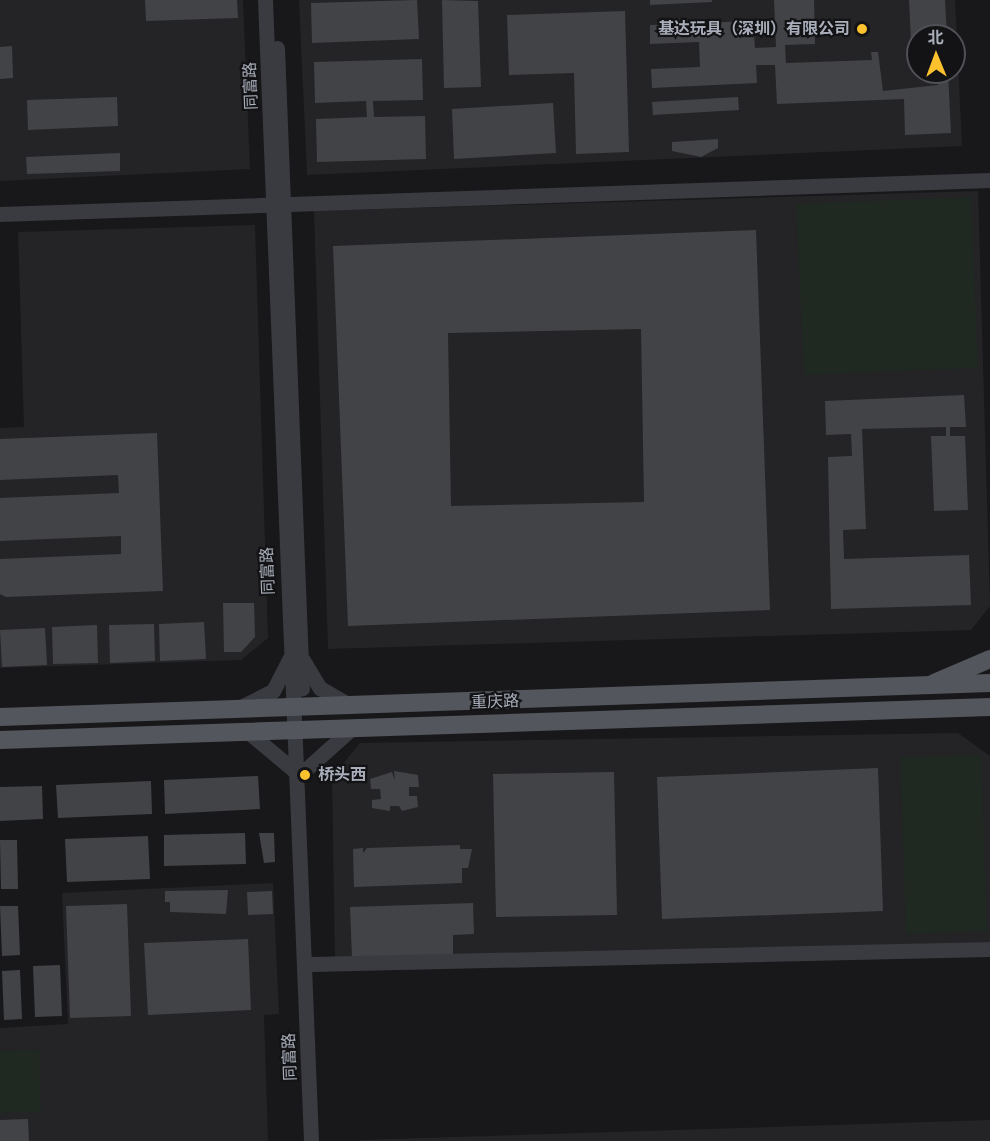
<!DOCTYPE html>
<html>
<head>
<meta charset="utf-8">
<style>
  body { margin:0 }
  #map { position:relative; width:990px; height:1141px; overflow:hidden; background:#18181a; font-family:Montserrat,"Noto Sans SC",sans-serif }
  div>[style] { position:absolute }
  .built>* { inset:0; background:#242427 }
  .green>* { inset:0; background:#1f2821 }
  .building>* { inset:0; background:#424347 }
  .minor>* { height:15px; margin:-7.5px; padding:0 7.5px; transform-origin:7.5px; border-radius:7.5px; background:#3a3b41 }
  .major>* { height:18px; margin:-9px; padding:0 9px; transform-origin:9px; border-radius:9px; background:#54565e }
  .dots>* { width:16px; height:16px; translate:-50% -50%; box-sizing:border-box; border:3px solid #131315; border-radius:50% }
  span { translate:-50% -50%; white-space:nowrap; text-align:center; line-height:1.15; -webkit-text-stroke:4.5px #131315; paint-order:stroke }
  .poi-label { font-size:16px; color:#a9aeba; font-weight:700 }
  .right { translate:-100% -50%; text-align:right }
  .left { translate:0 -50%; text-align:left }
  .street-label { font-size:16px; color:#a9aeba }
  .north { position:absolute; left:906px; top:24px; width:60px; height:60px; box-sizing:border-box; background:#131315; border:2px solid #4f5157; border-radius:50%; rotate:359deg; font-size:16px; font-weight:700; line-height:24px; text-align:center; color:#a9aeba }
  .north::after { content:''; display:block; margin:auto; width:21px; height:27px; background:#fcc22e; clip-path:polygon(50% 0,100% 100%,50% 72%,0 100%) }
</style>
</head>
<body>
<div id="map">
  <div class="built">
    <div style="clip-path:polygon(0 0,243px 0,250px 169px,0 181px)"></div>
    <div style="clip-path:polygon(evenodd,299px 0,955px 0,962px 146px,307px 175px,299px 0,918px 36px,954px 36px,954px 72px,918px 72px,918px 36px)"></div>
    <div style="clip-path:polygon(978px 191px,990px 606px,971px 630px,328px 649px,314px 211px)"></div>
    <div style="clip-path:polygon(255px 225px,268px 638px,241px 660px,0 668px,0 428px,24px 427px,18px 232px)"></div>
    <div style="clip-path:polygon(958px 733px,990px 756px,990px 942px,335px 961px,332px 777px,360px 743px)"></div>
    <div style="clip-path:polygon(273px 883px,279px 1014px,264px 1015px,268px 1141px,0 1141px,0 1028px,68px 1024px,62px 893px)"></div>
    <div style="clip-path:polygon(990px 1120px,990px 1141px,359px 1141px,359px 1140px)"></div>
  </div>
  <div class="green">
    <div style="clip-path:polygon(971px 197px,978px 368px,804px 375px,796px 204px)"></div>
    <div style="clip-path:polygon(981px 755px,987px 931px,906px 934px,900px 757px)"></div>
    <div style="clip-path:polygon(39px 1050px,41px 1112px,0 1113px,0 1051px)"></div>
  </div>
  <div class="building">
    <div style="clip-path:polygon(145px 0,237px 0,238px 18px,146px 21px)"></div>
    <div style="clip-path:polygon(417px 0,419px 39px,312px 43px,311px 3px)"></div>
    <div style="clip-path:polygon(442px 0,478px 1px,481px 87px,444px 88px)"></div>
    <div style="clip-path:polygon(650px 0,712px 0,712px 2px,650px 5px)"></div>
    <div style="clip-path:polygon(774px 0,814px 0,815px 44px,785px 45px,786px 63px,872px 60px,871px 52px,878px 52px,883px 91px,938px 85px,937px 72px,948px 72px,951px 133px,905px 135px,904px 99px,777px 104px,775px 65px,756px 65px,757px 83px,652px 88px,651px 69px,700px 67px,699px 42px,650px 44px,650px 25px,753px 21px,755px 48px,776px 47px)"></div>
    <div style="clip-path:polygon(909px 0,945px 0,947px 36px,918px 36px,918px 63px,912px 63px)"></div>
    <div style="clip-path:polygon(625px 11px,629px 152px,576px 154px,574px 73px,509px 75px,507px 15px)"></div>
    <div style="clip-path:polygon(12px 46px,13px 78px,0 79px,0 47px)"></div>
    <div style="clip-path:polygon(422px 59px,423px 100px,373px 101px,374px 117px,425px 116px,426px 159px,317px 162px,316px 119px,367px 117px,366px 101px,315px 103px,314px 62px)"></div>
    <div style="clip-path:polygon(117px 97px,118px 126px,28px 130px,27px 100px)"></div>
    <div style="clip-path:polygon(738px 97px,739px 110px,653px 115px,652px 102px)"></div>
    <div style="clip-path:polygon(553px 103px,556px 153px,454px 159px,452px 109px)"></div>
    <div style="clip-path:polygon(718px 139px,718px 148px,701px 157px,672px 151px,672px 142px)"></div>
    <div style="clip-path:polygon(120px 153px,120px 171px,27px 174px,26px 157px)"></div>
    <div style="clip-path:polygon(evenodd,756px 230px,770px 610px,348px 626px,333px 246px,756px 230px,641px 329px,644px 502px,451px 506px,448px 333px,641px 329px)"></div>
    <div style="clip-path:polygon(964px 395px,966px 427px,950px 427px,950px 436px,965px 436px,968px 510px,934px 511px,931px 436px,946px 436px,946px 427px,862px 429px,866px 529px,843px 530px,844px 559px,969px 555px,971px 605px,831px 609px,828px 457px,852px 456px,851px 434px,826px 435px,825px 401px)"></div>
    <div style="clip-path:polygon(157px 433px,163px 591px,6px 597px,0 594px,0 559px,121px 554px,121px 536px,0 541px,0 498px,119px 493px,118px 475px,0 480px,0 439px)"></div>
    <div style="clip-path:polygon(223px 603px,254px 603px,255px 637px,241px 652px,224px 652px)"></div>
    <div style="clip-path:polygon(204px 622px,206px 659px,160px 661px,159px 624px)"></div>
    <div style="clip-path:polygon(154px 624px,155px 661px,110px 663px,109px 625px)"></div>
    <div style="clip-path:polygon(97px 625px,98px 663px,53px 664px,52px 627px)"></div>
    <div style="clip-path:polygon(45px 628px,47px 665px,2px 667px,0 630px)"></div>
    <div style="clip-path:polygon(878px 768px,883px 911px,662px 919px,657px 777px)"></div>
    <div style="clip-path:polygon(394px 771px,418px 775px,419px 787px,409px 787px,409px 796px,417px 796px,418px 807px,402px 811px,399px 806px,390px 806px,390px 811px,372px 808px,372px 800px,381px 799px,380px 789px,371px 789px,370px 779px,392px 772px,395px 781px)"></div>
    <div style="clip-path:polygon(614px 772px,617px 915px,496px 917px,493px 774px)"></div>
    <div style="clip-path:polygon(258px 776px,260px 809px,165px 814px,164px 780px)"></div>
    <div style="clip-path:polygon(151px 781px,152px 814px,58px 818px,56px 785px)"></div>
    <div style="clip-path:polygon(42px 786px,43px 819px,0 821px,0 787px)"></div>
    <div style="clip-path:polygon(245px 833px,246px 864px,164px 866px,164px 835px)"></div>
    <div style="clip-path:polygon(259px 833px,274px 833px,275px 862px,264px 863px)"></div>
    <div style="clip-path:polygon(148px 836px,150px 879px,67px 882px,65px 839px)"></div>
    <div style="clip-path:polygon(0 840px,17px 840px,18px 889px,1px 889px)"></div>
    <div style="clip-path:polygon(460px 845px,460px 849px,472px 849px,468px 868px,462px 868px,462px 883px,354px 887px,353px 849px,363px 848px,363px 853px,367px 848px)"></div>
    <div style="clip-path:polygon(228px 890px,226px 914px,170px 912px,170px 902px,165px 902px,165px 891px)"></div>
    <div style="clip-path:polygon(272px 891px,273px 914px,248px 915px,247px 892px)"></div>
    <div style="clip-path:polygon(473px 903px,474px 934px,453px 935px,453px 955px,352px 958px,350px 907px)"></div>
    <div style="clip-path:polygon(127px 904px,131px 1016px,70px 1018px,66px 906px)"></div>
    <div style="clip-path:polygon(0 906px,18px 906px,20px 955px,2px 956px)"></div>
    <div style="clip-path:polygon(248px 939px,251px 1010px,148px 1015px,144px 943px)"></div>
    <div style="clip-path:polygon(60px 965px,62px 1016px,35px 1017px,33px 966px)"></div>
    <div style="clip-path:polygon(20px 970px,22px 1019px,4px 1020px,2px 971px)"></div>
    <div style="clip-path:polygon(28px 1119px,29px 1141px,0 1141px,0 1120px)"></div>
  </div>
  <div class="minor">
    <div style="left:265px;top:0;width:1142px;rotate:87.69deg"></div>
    <div style="left:277px;top:48px;width:641px;rotate:87.77deg"></div>
    <div style="left:0;top:214px;width:991px;rotate:-1.97deg"></div>
    <div style="left:303px;top:660px;width:33px;rotate:59deg"></div>
    <div style="left:320px;top:688px;width:36px;rotate:30deg"></div>
    <div style="left:239px;top:708px;width:38px;rotate:-27deg"></div>
    <div style="left:273px;top:691px;width:37px;rotate:-63deg"></div>
    <div style="left:248px;top:732px;width:62px;rotate:39.8deg"></div>
    <div style="left:303px;top:772px;width:66px;rotate:-41.9deg"></div>
    <div style="left:311px;top:964px;width:679px;rotate:-1.27deg"></div>
  </div>
  <div class="major">
    <div style="left:934px;top:683px;width:61px;rotate:-23.2deg"></div>
    <div style="left:0;top:717px;width:991px;rotate:-1.97deg"></div>
    <div style="left:0;top:740px;width:991px;rotate:-1.91deg"></div>
  </div>
  <div class="dots">
    <div style="left:862px;top:29px;background:#fcc22e"></div>
    <div style="left:305px;top:775px;background:#fcc22e"></div>
  </div>
  <div class="poi-label">
    <span class="right" style="left:850px;top:29px">基达玩具（深圳）有限公司</span>
    <span class="left" style="left:318px;top:775px">桥头西</span>
  </div>
  <div class="street-label">
    <span style="left:251px;top:86px;rotate:-92deg">同富路</span>
    <span style="left:268px;top:571px;rotate:-92deg">同富路</span>
    <span style="left:495px;top:702px;rotate:-2deg">重庆路</span>
    <span style="left:290px;top:1057px;rotate:-92deg">同富路</span>
  </div>
  <div class="north">北</div>
</div>
</body>
</html>
